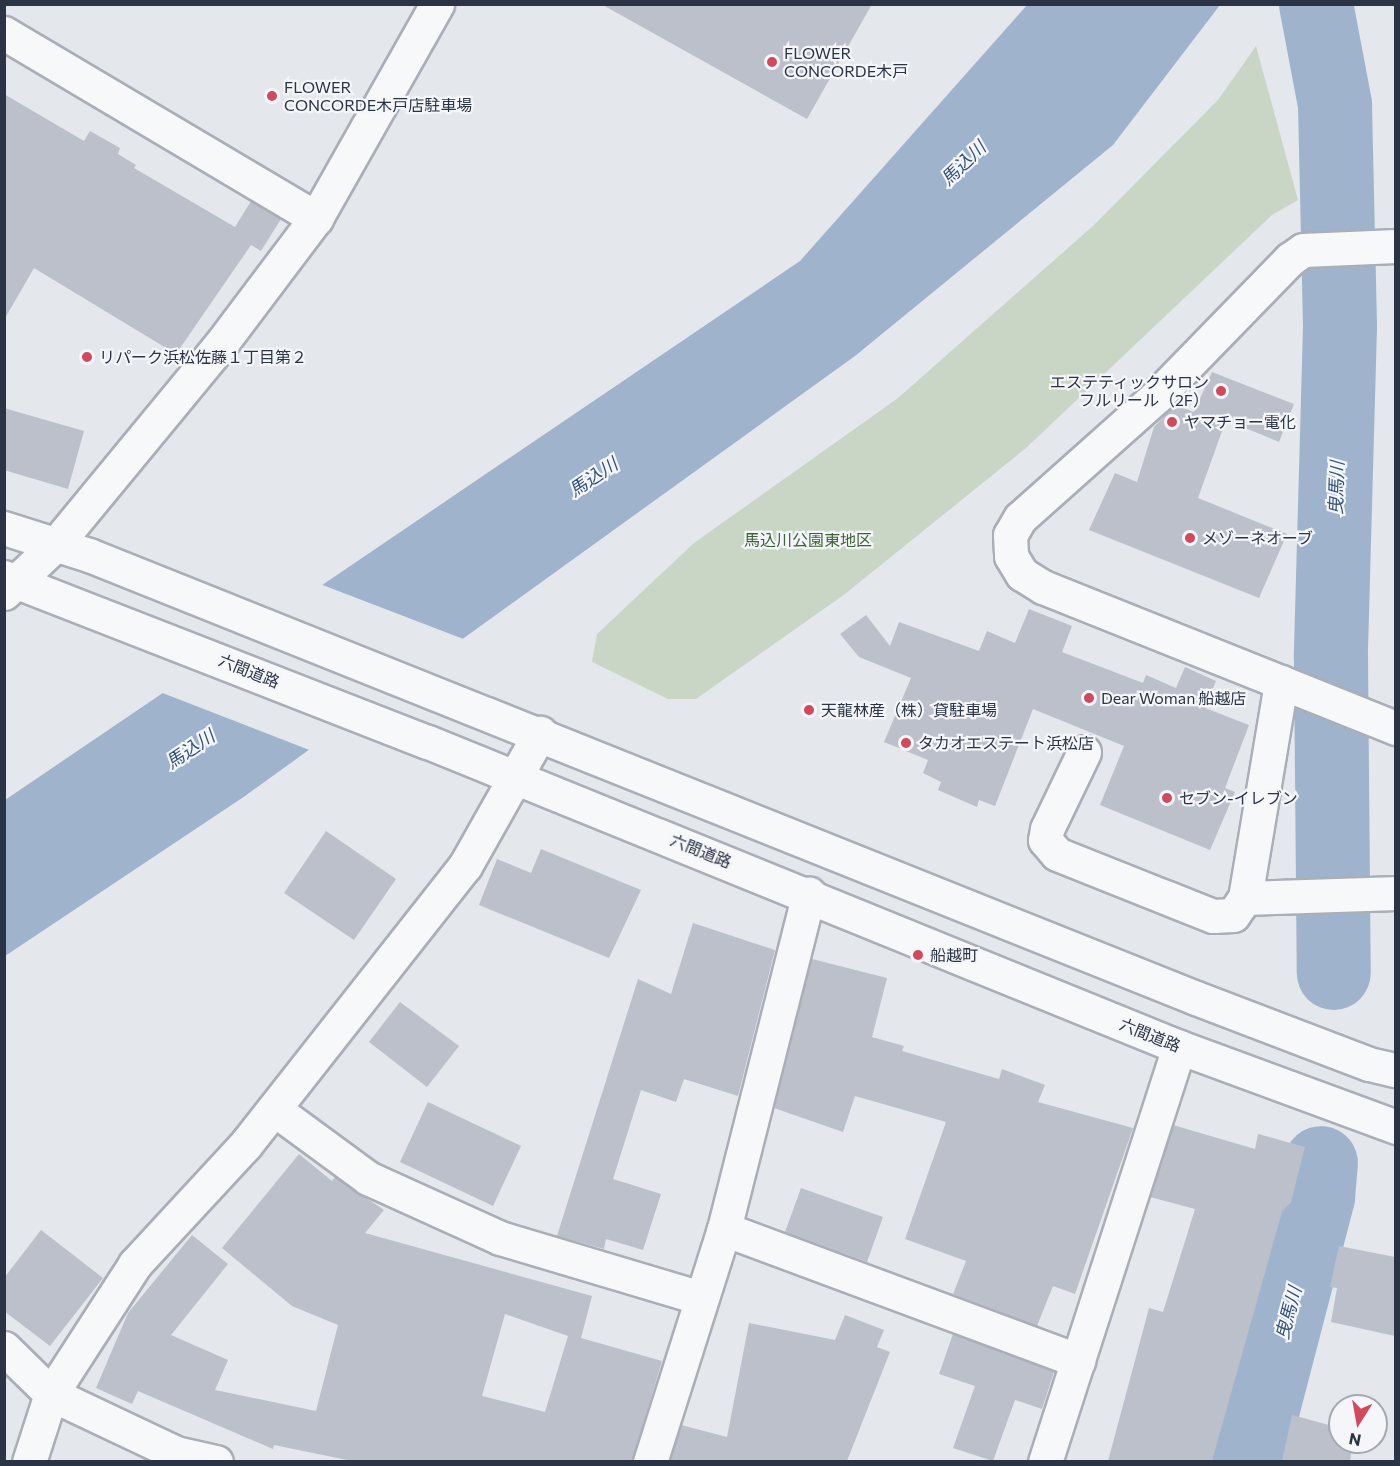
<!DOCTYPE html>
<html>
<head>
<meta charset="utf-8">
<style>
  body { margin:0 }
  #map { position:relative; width:1400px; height:1466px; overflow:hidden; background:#e4e7ec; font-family:Commissioner,"Noto Sans JP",sans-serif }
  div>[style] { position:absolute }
  .green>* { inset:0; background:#c9d6c5 }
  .water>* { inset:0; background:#9fb4cc }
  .pier>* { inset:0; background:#e4e7ec }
  .river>* { height:74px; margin:-37px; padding:0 37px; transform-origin:37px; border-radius:37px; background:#9fb4cc }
  .building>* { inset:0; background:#bbc0ca }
  .roads { filter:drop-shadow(2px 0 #a9aeb7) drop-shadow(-2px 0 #a9aeb7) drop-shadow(0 2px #a9aeb7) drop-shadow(0 -2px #a9aeb7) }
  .minor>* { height:33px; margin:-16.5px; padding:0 16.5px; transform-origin:16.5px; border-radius:16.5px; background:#f7f8fa }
  .dots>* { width:16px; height:16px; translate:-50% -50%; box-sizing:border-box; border:3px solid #f4f6f9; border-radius:50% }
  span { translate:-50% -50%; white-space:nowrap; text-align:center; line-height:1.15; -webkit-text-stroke:4.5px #f4f6f9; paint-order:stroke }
  .poi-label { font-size:16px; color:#2b3445 }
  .left { translate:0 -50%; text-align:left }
  .right { translate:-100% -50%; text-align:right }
  .park-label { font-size:16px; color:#3f6138 }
  .street-label { font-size:16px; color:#2b3445 }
  .water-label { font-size:18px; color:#34527a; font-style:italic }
  .frame { position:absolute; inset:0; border:6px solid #2b3445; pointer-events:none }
  .north { position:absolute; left:1328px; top:1394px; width:60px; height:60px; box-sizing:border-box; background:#f4f6f9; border:2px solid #a4a8b1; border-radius:50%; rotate:191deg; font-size:16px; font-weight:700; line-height:24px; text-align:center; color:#2b3445 }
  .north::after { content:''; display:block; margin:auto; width:21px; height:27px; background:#d1495b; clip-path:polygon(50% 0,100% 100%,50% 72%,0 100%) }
</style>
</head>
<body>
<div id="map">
  <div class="green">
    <div style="clip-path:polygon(1256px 46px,1298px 200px,1272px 215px,1026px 448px,845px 594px,696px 699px,668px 699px,592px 662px,597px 634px,694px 543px,898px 398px,1094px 225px,1218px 100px)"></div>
  </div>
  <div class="water">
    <div style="clip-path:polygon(1027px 5px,1220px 5px,1113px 145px,855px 356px,245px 796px,5px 956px,5px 800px,800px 261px)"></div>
  </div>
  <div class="pier">
    <div style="clip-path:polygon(320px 584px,466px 640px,312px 751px,160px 692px)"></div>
  </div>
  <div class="river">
    <div style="left:1316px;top:4px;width:103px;rotate:79.3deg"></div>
    <div style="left:1335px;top:105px;width:222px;rotate:88.7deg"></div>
    <div style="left:1340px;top:327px;width:331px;rotate:91.6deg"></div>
    <div style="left:1331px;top:658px;width:315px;rotate:89.5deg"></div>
    <div style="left:1249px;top:1462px;width:274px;rotate:-75.4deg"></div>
    <div style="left:1318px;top:1197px;width:34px;rotate:-85deg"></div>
  </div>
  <div class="building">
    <div style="clip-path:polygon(601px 4px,872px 4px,807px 119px)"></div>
    <div style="clip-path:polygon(4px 94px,84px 141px,90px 131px,120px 148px,118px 154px,136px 165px,134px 168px,235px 227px,251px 201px,281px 219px,261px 251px,251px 245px,176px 354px,34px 268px,4px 320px)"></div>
    <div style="clip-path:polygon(1212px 372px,1294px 404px,1279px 442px,1226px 420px,1198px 498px,1287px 534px,1259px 598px,1089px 530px,1115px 473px,1137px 482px,1154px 427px,1175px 405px,1194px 412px)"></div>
    <div style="clip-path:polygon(4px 408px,84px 431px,68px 489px,4px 470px)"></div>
    <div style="clip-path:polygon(1029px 609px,1072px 626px,1062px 652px,1143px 683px,1146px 675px,1176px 688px,1185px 667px,1216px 681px,1205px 708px,1249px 725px,1225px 788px,1235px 792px,1210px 850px,1100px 805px,1124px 746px,1033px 709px,995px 806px,979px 800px,977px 807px,938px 790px,941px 782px,923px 773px,928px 760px,884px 742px,911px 678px,859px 657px,840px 634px,866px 615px,890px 646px,899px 622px,979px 651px,987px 631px,1015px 643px)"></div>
    <div style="clip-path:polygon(326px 831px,396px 879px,354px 940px,284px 893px)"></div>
    <div style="clip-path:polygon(541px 849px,641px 890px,609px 958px,479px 905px,497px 859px,531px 873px)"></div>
    <div style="clip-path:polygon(693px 923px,775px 950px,738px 1096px,684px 1079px,676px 1102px,641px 1090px,613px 1179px,661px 1194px,643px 1250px,606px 1239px,604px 1249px,557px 1236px,638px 979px,671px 994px)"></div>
    <div style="clip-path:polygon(812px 959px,887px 978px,872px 1037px,904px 1046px,902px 1051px,999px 1079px,1002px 1069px,1045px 1085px,1038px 1102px,1133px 1128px,1075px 1294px,1053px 1286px,1037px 1326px,953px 1294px,966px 1261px,905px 1239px,946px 1122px,855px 1096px,843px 1132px,774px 1108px)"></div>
    <div style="clip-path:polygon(400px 1002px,459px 1046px,427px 1087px,369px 1042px)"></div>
    <div style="clip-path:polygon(428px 1102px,521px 1146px,493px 1206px,400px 1162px)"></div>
    <div style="clip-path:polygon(1173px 1125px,1255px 1149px,1258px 1134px,1305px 1147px,1291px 1202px,1282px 1212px,1212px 1461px,1108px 1461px,1149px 1308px,1163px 1312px,1195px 1209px,1150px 1197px)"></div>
    <div style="clip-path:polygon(evenodd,299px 1154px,332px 1181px,335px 1177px,384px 1210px,365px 1233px,592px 1296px,581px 1338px,662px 1361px,632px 1461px,352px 1461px,274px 1445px,273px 1449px,138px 1391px,132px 1404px,96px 1388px,128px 1313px,192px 1235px,228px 1264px,171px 1335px,228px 1360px,215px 1390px,316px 1411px,338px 1325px,292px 1306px,222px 1248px,299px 1154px,505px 1314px,568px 1336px,545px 1412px,482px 1396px,505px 1314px)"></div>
    <div style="clip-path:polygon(801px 1188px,883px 1217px,867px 1262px,785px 1232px)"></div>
    <div style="clip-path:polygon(41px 1230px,103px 1278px,50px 1346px,4px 1311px,4px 1278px)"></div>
    <div style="clip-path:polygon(1339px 1246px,1395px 1257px,1395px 1336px,1331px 1322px,1337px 1288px,1330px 1287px)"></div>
    <div style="clip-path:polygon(845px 1315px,884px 1330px,877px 1347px,890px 1352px,847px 1461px,670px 1461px,681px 1425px,727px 1437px,749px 1323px,835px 1340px)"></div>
    <div style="clip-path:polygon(953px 1334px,1054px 1372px,1042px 1409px,1015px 1400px,993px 1461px,953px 1448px,975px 1386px,939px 1374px)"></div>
    <div style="clip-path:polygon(1292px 1415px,1340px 1428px,1340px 1442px,1353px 1442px,1350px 1461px,1282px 1461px)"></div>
  </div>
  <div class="roads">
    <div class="minor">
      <div style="left:4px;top:33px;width:363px;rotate:30.7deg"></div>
      <div style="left:1396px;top:246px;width:93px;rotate:177.5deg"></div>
      <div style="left:1303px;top:250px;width:16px;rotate:145deg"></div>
      <div style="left:1290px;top:259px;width:191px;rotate:134.2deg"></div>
      <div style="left:1157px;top:396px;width:183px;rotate:138.3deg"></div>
      <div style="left:1020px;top:518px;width:20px;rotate:120deg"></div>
      <div style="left:1010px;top:535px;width:21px;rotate:87deg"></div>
      <div style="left:1011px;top:556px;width:21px;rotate:59deg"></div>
      <div style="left:1022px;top:574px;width:25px;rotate:32deg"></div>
      <div style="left:1043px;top:587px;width:380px;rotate:21.8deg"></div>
      <div style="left:4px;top:528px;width:89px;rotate:17.6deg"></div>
      <div style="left:89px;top:555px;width:1192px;rotate:21.81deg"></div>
      <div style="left:1196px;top:998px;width:185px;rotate:20.9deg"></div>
      <div style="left:1369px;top:1064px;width:28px;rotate:13deg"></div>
      <div style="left:4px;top:577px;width:455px;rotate:21.3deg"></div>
      <div style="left:428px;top:742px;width:811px;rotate:22.1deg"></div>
      <div style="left:1179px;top:1047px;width:231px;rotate:20.2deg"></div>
      <div style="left:4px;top:593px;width:73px;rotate:-43.3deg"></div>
      <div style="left:57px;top:543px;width:253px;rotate:-50.5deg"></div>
      <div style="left:218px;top:348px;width:163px;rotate:-53deg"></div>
      <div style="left:316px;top:218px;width:246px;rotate:-60.5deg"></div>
      <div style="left:1084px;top:752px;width:85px;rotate:115.7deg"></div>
      <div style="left:1047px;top:829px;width:11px;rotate:100deg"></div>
      <div style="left:1045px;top:840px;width:18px;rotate:49deg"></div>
      <div style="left:1057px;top:854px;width:168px;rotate:21.7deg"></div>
      <div style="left:1213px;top:916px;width:20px;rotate:-3deg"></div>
      <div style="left:1233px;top:915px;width:21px;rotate:-55deg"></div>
      <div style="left:1245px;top:898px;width:219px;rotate:-80.5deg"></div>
      <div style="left:1245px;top:898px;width:151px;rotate:-1.9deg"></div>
      <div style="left:274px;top:1109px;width:117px;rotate:36.3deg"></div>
      <div style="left:368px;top:1178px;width:145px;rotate:24.4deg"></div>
      <div style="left:500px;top:1238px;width:210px;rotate:16.6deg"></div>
      <div style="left:724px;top:1229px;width:378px;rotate:20.4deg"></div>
      <div style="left:4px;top:1348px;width:66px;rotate:44.4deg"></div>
      <div style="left:51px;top:1394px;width:138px;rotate:25.3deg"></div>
      <div style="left:176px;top:1453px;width:41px;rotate:12.7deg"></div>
      <div style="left:29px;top:1462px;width:71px;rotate:-72.1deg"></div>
      <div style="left:51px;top:1394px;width:155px;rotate:-57.1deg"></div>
      <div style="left:135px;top:1264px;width:163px;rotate:-47.2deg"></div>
      <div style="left:246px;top:1144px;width:354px;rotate:-51.8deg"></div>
      <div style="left:465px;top:866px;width:153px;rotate:-60.6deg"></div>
      <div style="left:650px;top:1462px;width:244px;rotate:-72.4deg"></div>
      <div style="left:724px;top:1229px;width:346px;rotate:-75.8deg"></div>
      <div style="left:1045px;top:1462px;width:436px;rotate:-72.1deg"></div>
    </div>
  </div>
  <div class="dots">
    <div style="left:772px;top:62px;background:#d1495b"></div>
    <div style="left:272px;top:96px;background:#d1495b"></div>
    <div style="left:87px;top:357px;background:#d1495b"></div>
    <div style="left:1221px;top:391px;background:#d1495b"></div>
    <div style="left:1172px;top:422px;background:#d1495b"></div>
    <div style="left:1190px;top:538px;background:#d1495b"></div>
    <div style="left:1089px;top:698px;background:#d1495b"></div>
    <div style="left:809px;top:710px;background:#d1495b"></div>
    <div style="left:906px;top:743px;background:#d1495b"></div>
    <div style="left:1167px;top:798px;background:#d1495b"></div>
    <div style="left:918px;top:955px;background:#d1495b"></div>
  </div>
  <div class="poi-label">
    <span class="left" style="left:784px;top:62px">FLOWER<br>CONCORDE木戸</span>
    <span class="left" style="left:284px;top:96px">FLOWER<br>CONCORDE木戸店駐車場</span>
    <span class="left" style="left:99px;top:357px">リパーク浜松佐藤１丁目第２</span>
    <span class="right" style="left:1209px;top:391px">エステティックサロン<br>フルリール（2F）</span>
    <span class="left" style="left:1184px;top:422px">ヤマチョー電化</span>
    <span class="left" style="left:1202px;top:538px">メゾーネオーブ</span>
    <span class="left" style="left:1101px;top:698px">Dear Woman 船越店</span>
    <span class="left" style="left:821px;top:710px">天龍林産（株）貸駐車場</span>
    <span class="left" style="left:918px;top:743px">タカオエステート浜松店</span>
    <span class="left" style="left:1179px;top:798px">セブン-イレブン</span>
    <span class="left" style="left:930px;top:955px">船越町</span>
  </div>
  <div class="park-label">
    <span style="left:808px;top:540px">馬込川公園東地区</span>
  </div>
  <div class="street-label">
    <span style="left:249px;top:671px;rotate:22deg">六間道路</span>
    <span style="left:701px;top:851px;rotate:22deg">六間道路</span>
    <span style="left:1150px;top:1035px;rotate:22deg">六間道路</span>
  </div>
  <div class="water-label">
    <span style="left:963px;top:163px;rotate:-44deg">馬込川</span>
    <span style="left:593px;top:477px;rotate:-34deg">馬込川</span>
    <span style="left:1336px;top:488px;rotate:-88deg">曳馬川</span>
    <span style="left:190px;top:749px;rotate:-34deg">馬込川</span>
    <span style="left:1288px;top:1313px;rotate:-75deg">曳馬川</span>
  </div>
  <div class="frame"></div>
  <div class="north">N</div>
</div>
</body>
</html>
